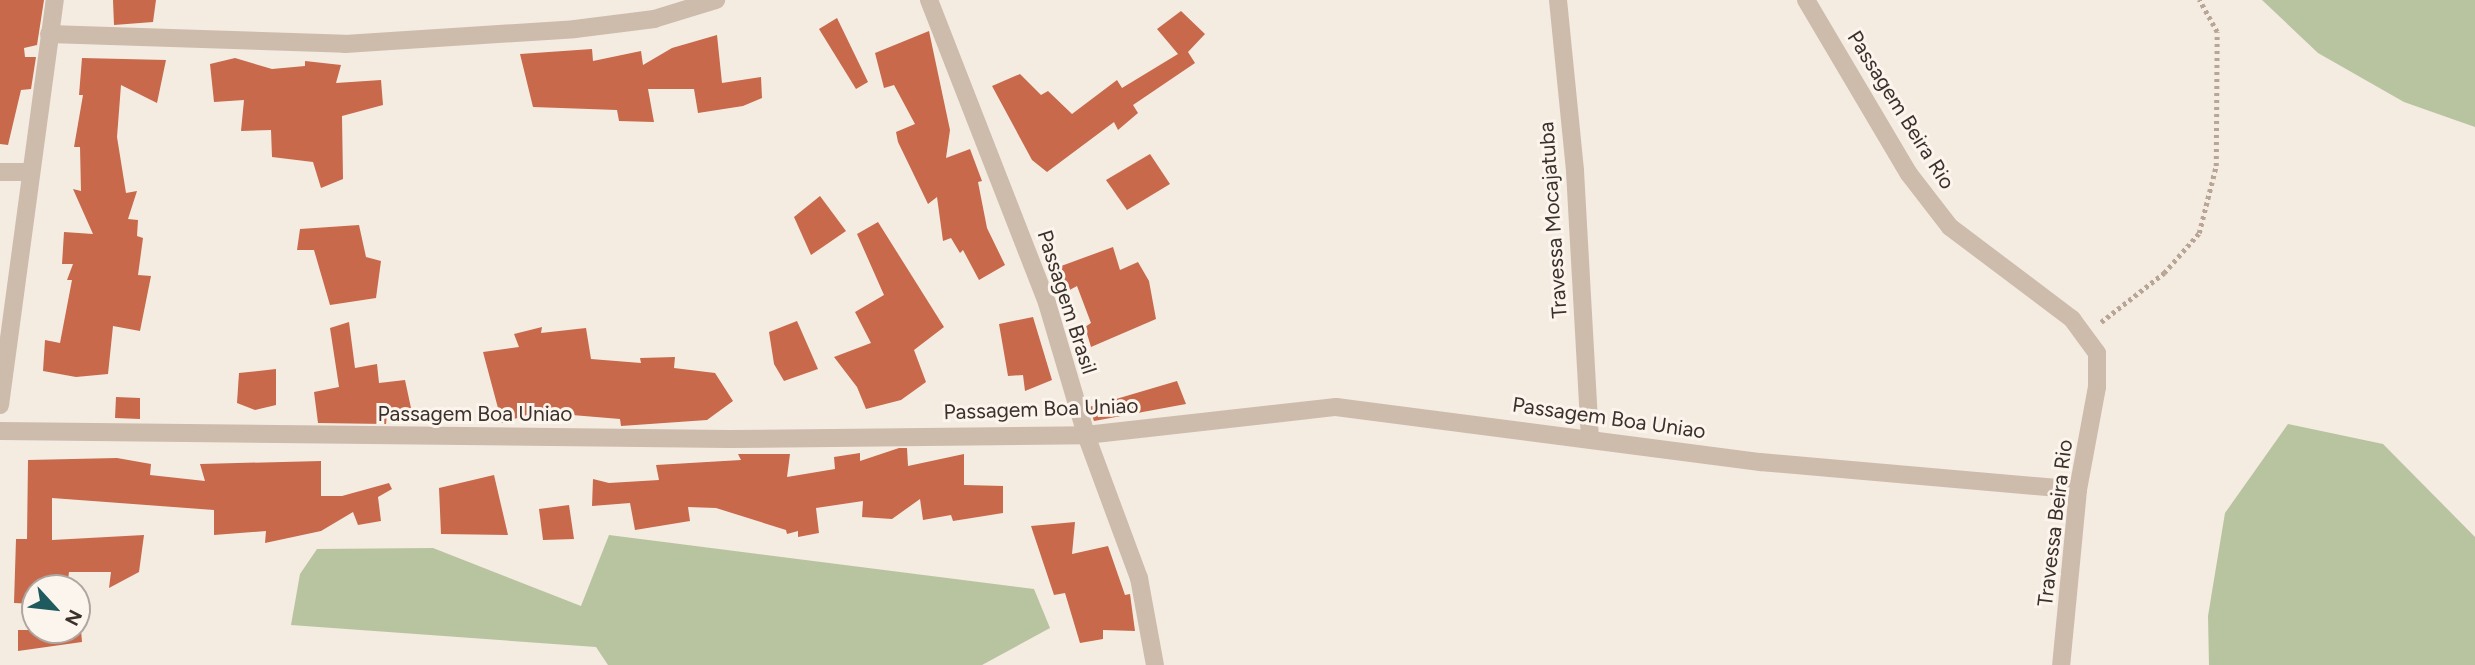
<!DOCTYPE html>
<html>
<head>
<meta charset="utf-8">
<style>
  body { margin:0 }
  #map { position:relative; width:2475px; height:665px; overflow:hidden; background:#f4ebe1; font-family:Figtree,sans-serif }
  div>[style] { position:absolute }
  .green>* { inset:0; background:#b8c4a0 }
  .building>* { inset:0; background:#c8694b }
  .path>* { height:4.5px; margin-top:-2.25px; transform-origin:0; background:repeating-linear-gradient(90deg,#b9a596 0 3.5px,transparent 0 7px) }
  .minor>* { height:18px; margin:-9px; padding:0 9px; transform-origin:9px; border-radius:9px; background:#cdbbac }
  span { translate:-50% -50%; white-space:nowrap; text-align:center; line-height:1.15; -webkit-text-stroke:6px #fbf5ee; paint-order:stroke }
  .street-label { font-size:21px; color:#3b302b }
  .north { position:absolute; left:21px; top:574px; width:70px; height:70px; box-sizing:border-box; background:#fbf5ee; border:2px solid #aea6a0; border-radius:50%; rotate:117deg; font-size:19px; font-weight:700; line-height:28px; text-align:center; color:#3b302b }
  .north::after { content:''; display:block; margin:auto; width:24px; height:32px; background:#1f5a5e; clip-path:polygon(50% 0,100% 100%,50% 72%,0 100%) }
</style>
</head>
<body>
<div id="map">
  <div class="green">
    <div style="clip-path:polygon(2262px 0,2475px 0,2475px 127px,2404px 102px,2318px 53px)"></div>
    <div style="clip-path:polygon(2288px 424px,2383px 444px,2475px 537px,2475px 665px,2209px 665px,2208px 616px,2225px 513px)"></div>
    <div style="clip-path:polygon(609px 535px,1034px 589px,1050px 628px,982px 665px,608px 665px,596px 647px,291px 625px,300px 574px,317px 549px,433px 548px,581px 606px)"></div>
  </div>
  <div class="building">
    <div style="clip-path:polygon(0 0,44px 0,37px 45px,24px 48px,25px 57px,36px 57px,31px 89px,21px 90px,8px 145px,0 144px)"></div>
    <div style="clip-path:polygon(113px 0,156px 0,153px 22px,114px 25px)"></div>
    <div style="clip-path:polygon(1181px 11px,1205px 34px,1188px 52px,1195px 63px,1133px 105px,1138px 113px,1118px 130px,1114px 122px,1047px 172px,1032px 160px,992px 86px,1020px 74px,1041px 95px,1048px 91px,1072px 114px,1117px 80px,1122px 88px,1178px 54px,1157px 29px)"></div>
    <div style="clip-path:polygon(837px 18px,868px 82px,856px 89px,819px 29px)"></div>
    <div style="clip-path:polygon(929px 31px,950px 130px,946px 158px,970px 149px,982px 181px,978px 182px,987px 228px,1005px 265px,979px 280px,963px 250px,960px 253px,951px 238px,943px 241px,937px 197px,928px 204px,898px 142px,896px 132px,915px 124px,894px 85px,884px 88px,875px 53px)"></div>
    <div style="clip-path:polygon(717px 35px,722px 83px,761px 77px,762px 98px,743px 106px,698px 113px,694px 89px,648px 89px,654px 122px,619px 121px,617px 110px,533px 107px,520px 54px,592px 49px,593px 61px,641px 51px,643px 65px,672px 48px)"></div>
    <div style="clip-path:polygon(82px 58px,166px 60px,157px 103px,121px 85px,117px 137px,126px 193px,137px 191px,128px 219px,138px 220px,137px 236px,143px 238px,138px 275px,151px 276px,140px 331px,113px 326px,108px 374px,76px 377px,43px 371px,45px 340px,60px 343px,72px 280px,67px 280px,73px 264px,62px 264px,64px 232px,93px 234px,73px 189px,81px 191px,80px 147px,74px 147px,83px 95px,79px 95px)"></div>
    <div style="clip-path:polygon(235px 58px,272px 69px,305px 66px,305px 61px,341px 65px,336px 83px,381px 80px,383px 105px,342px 116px,343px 179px,321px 188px,313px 162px,272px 157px,271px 130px,241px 131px,244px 100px,214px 102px,210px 64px)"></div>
    <div style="clip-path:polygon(1150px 154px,1170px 184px,1127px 210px,1106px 180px)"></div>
    <div style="clip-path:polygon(820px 196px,846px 231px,811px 255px,794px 217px)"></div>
    <div style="clip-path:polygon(878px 222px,944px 327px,914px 350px,926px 382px,901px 400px,866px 409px,857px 387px,834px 357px,871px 343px,855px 312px,884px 295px,857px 234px)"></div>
    <div style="clip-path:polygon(359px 225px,366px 257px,381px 261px,376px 298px,330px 305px,314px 250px,297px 250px,300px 229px)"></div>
    <div style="clip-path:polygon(1113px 247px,1120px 270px,1138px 262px,1149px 281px,1156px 319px,1091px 347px,1085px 327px,1091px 323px,1077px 286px,1064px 293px,1053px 269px)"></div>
    <div style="clip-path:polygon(1033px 317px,1052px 380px,1025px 391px,1023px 375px,1008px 376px,999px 324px)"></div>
    <div style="clip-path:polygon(797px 321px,818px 369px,784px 381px,774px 364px,769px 332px)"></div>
    <div style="clip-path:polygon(349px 322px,355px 368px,377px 364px,379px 383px,405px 380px,411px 408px,387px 414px,386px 424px,318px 423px,314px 392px,339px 387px,330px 328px)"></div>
    <div style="clip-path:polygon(542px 327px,541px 333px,586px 328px,591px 359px,641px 363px,640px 358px,675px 357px,674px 368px,715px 373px,733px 401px,707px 420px,621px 426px,620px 419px,536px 412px,502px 423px,483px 352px,519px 347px,514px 334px)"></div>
    <div style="clip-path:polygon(276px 369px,276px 405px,255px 410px,237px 403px,239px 373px)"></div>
    <div style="clip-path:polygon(1177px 381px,1186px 404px,1094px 421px,1089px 407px)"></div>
    <div style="clip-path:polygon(116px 397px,140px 398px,140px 419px,115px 418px)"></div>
    <div style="clip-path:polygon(899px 448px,907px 448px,908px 466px,964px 454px,964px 485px,1003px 486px,1003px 513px,953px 521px,951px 515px,923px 520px,920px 499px,892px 519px,862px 517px,863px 501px,816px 508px,819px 533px,798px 537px,798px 531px,787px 534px,786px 530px,716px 508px,688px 507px,690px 521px,635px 530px,630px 503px,592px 506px,593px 479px,609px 483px,659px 480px,656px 465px,741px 460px,738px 454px,790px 454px,787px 477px,835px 469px,834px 457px,860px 453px,860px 461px)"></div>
    <div style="clip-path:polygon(117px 458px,151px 464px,150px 475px,205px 481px,200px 464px,321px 461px,321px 496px,342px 496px,389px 483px,392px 489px,378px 497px,381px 521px,358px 525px,353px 512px,321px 531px,265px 543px,266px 531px,214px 535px,214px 510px,52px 498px,52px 540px,144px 535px,139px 572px,109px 588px,111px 572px,69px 572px,67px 588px,35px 588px,35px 604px,14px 603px,16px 539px,27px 539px,28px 460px)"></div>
    <div style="clip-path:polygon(494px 475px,508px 535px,441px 534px,439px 488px)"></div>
    <div style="clip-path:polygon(569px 505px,574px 539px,543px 540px,539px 509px)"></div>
    <div style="clip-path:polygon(1075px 522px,1072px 554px,1108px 546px,1125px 595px,1130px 594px,1135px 631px,1103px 630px,1103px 639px,1080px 643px,1065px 593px,1054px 595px,1031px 526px)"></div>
    <div style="clip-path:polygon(18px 630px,81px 630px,82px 642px,18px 651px)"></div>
  </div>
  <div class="path">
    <div style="left:2101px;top:322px;width:80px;rotate:-37.9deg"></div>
    <div style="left:2164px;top:273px;width:53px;rotate:-48.8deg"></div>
    <div style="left:2199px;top:233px;width:69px;rotate:-75.8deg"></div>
    <div style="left:2216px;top:166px;width:134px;rotate:-89.6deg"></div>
    <div style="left:2217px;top:32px;width:37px;rotate:-119deg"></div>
  </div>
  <div class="minor">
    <div style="left:929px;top:0;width:325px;rotate:68.7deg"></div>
    <div style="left:1047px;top:303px;width:138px;rotate:73.5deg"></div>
    <div style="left:1086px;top:435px;width:153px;rotate:69.7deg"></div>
    <div style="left:1139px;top:578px;width:88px;rotate:79.6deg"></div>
    <div style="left:1558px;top:0;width:172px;rotate:84.3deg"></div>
    <div style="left:1575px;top:171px;width:266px;rotate:86.8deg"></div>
    <div style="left:1806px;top:0;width:202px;rotate:59.4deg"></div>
    <div style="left:1909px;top:174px;width:67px;rotate:52.3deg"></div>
    <div style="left:1950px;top:227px;width:153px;rotate:37deg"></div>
    <div style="left:2072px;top:319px;width:42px;rotate:53.7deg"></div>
    <div style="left:2097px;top:353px;width:34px;rotate:90deg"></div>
    <div style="left:2097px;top:387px;width:105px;rotate:100.5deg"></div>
    <div style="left:2078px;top:490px;width:176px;rotate:95.5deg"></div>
    <div style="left:49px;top:34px;width:296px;rotate:1.9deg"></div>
    <div style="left:345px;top:44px;width:230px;rotate:-3.7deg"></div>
    <div style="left:575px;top:29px;width:80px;rotate:-7.2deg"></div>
    <div style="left:654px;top:19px;width:65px;rotate:-17deg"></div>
    <div style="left:0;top:172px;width:29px"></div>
    <div style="left:0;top:405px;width:409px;rotate:-82.3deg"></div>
    <div style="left:0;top:431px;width:729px;rotate:0.63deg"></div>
    <div style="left:729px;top:439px;width:357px;rotate:-0.6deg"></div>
    <div style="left:1086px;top:435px;width:252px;rotate:-6.4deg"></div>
    <div style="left:1336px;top:407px;width:428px;rotate:7.4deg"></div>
    <div style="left:1760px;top:462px;width:319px;rotate:5deg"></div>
  </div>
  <div class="street-label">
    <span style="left:1901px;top:110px;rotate:58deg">Passagem Beira Rio</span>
    <span style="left:1553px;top:220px;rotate:-94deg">Travessa Mocajatuba</span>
    <span style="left:1067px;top:302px;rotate:72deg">Passagem Brasil</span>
    <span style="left:1041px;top:409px;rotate:-2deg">Passagem Boa Uniao</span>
    <span style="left:475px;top:414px">Passagem Boa Uniao</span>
    <span style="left:1609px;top:418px;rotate:8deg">Passagem Boa Uniao</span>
    <span style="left:2055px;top:523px;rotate:-83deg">Travessa Beira Rio</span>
  </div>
  <div class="north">N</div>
</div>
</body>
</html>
